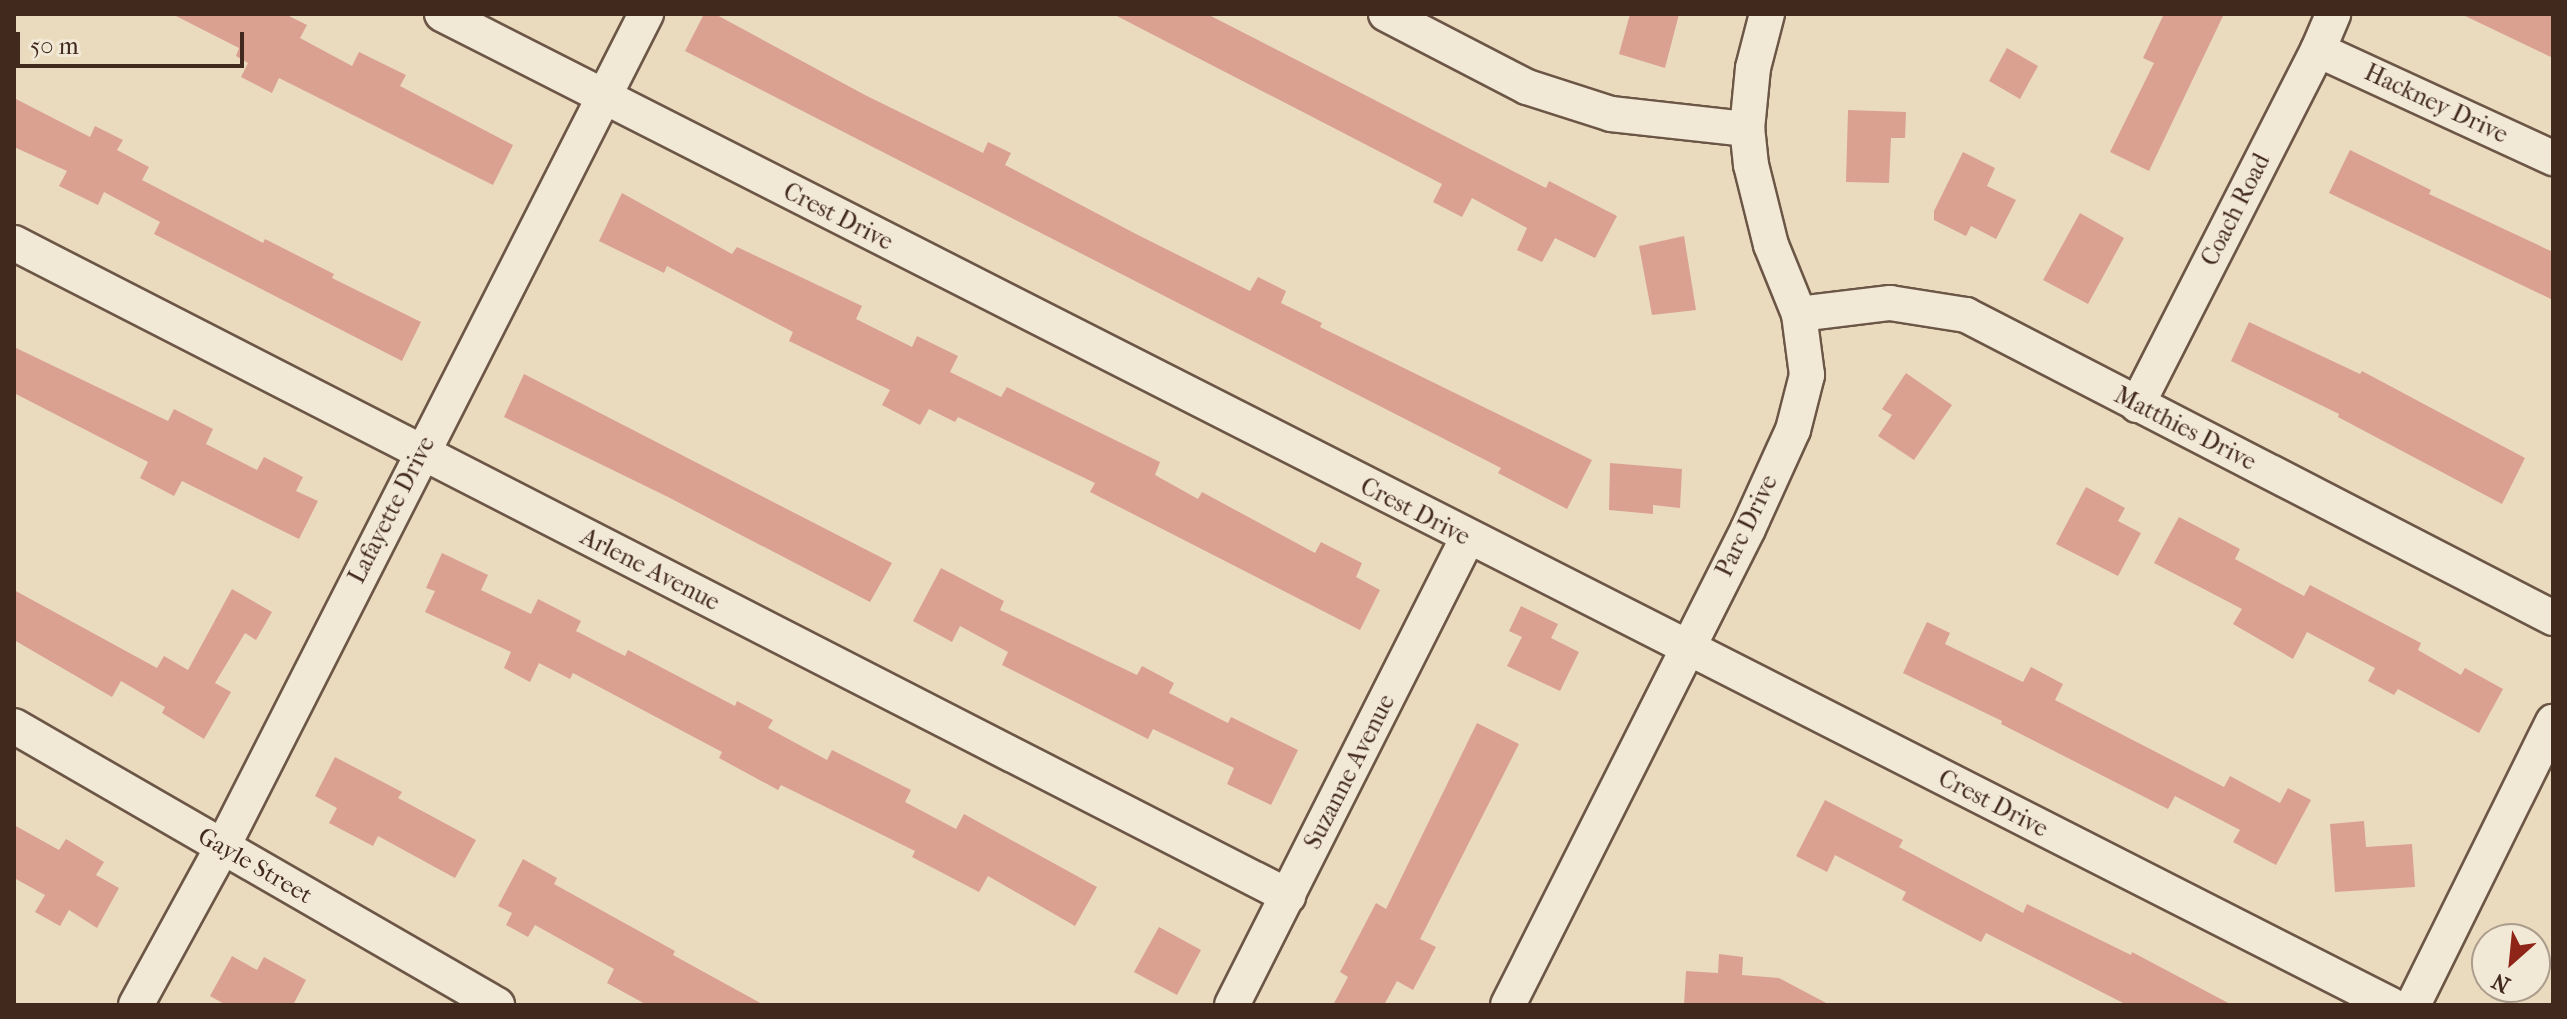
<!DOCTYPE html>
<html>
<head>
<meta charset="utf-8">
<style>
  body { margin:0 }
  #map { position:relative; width:2567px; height:1019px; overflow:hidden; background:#eadbbf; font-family:"IM FELL French Canon",serif }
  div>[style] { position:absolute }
  .building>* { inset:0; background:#daa190 }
  .roads { filter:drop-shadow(2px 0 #6c5646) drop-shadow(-2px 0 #6c5646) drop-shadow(0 2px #6c5646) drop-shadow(0 -2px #6c5646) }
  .minor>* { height:34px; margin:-17px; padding:0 17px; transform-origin:17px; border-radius:17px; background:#f1e8d5 }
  span { translate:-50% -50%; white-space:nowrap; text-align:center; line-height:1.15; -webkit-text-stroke:8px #f1e8d5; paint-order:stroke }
  .street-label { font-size:24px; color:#42291e }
  .frame { position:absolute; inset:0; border:16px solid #42291e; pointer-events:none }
  .north { position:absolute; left:2471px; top:923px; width:80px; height:80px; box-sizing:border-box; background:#f1e8d5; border:2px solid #ab9c8c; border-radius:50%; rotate:207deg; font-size:22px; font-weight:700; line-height:32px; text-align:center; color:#42291e }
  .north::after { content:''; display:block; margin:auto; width:28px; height:36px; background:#8f2418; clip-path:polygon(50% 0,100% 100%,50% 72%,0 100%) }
  .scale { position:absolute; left:16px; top:32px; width:228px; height:36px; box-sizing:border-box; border:4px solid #42291e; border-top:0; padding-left:10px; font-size:24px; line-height:28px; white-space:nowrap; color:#42291e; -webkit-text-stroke:6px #f1e8d5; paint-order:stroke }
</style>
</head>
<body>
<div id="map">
  <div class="building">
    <div style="clip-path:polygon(172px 14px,285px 14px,307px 25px,300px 38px,352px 66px,359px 52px,406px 75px,400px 86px,513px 145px,493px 185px,279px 78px,272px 93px,241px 77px,248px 63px,236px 56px,239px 48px)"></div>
    <div style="clip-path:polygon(704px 14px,715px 14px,865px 95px,983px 153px,988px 142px,1011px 153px,1005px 165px,1136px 234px,1250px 291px,1258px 277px,1286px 291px,1281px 303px,1322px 323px,1320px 327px,1592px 460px,1567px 509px,1498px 473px,1501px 468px,685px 51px)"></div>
    <div style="clip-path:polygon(1113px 14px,1207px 14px,1546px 188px,1549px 181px,1617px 216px,1595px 258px,1555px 238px,1542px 262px,1517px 250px,1527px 228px,1472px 198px,1462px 217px,1433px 202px,1442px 184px)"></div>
    <div style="clip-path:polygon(1630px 14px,1679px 14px,1665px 68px,1619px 54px)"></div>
    <div style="clip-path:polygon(2164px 14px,2224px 14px,2149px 171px,2110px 152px,2154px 63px,2143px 58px)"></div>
    <div style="clip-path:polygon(2461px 14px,2553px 14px,2553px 58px)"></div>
    <div style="clip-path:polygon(2007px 48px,2038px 66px,2020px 99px,1989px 81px)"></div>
    <div style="clip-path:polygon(14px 98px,90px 137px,95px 126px,123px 140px,117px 150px,149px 167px,142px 180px,263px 243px,265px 239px,334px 274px,332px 278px,421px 322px,402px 361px,154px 234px,160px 222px,104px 192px,98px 205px,59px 186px,67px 171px,14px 147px)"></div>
    <div style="clip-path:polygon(1848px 110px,1906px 112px,1905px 138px,1891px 138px,1889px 183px,1846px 182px)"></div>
    <div style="clip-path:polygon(2350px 150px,2431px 190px,2429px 194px,2553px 252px,2553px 300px,2329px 193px)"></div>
    <div style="clip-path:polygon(1963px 152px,1995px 168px,1987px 186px,2016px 200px,1996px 239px,1971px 226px,1966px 236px,1934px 220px,1934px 211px)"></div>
    <div style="clip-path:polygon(622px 193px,732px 254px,737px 247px,862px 306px,856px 319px,912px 347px,917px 336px,958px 356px,950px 372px,1001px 397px,1007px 387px,1160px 462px,1155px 475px,1198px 499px,1202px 492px,1315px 553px,1321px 542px,1362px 563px,1356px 577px,1380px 590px,1360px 630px,1090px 492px,1095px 483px,958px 417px,955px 422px,929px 409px,920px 425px,882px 405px,890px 390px,789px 341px,793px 332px,667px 266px,664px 273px,599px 241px)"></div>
    <div style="clip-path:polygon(2080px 213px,2124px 238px,2088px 304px,2043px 280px)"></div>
    <div style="clip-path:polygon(1684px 236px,1696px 310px,1652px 315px,1639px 246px)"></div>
    <div style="clip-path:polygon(2249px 322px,2360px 374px,2362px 371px,2525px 458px,2502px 504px,2338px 417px,2339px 414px,2231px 361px)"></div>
    <div style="clip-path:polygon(14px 347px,168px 421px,174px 409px,213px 429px,206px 444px,257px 470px,264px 457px,303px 477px,296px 491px,318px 501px,299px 539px,182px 481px,174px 496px,140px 478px,148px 462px,14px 393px)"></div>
    <div style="clip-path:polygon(1906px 373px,1952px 405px,1914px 460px,1878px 436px,1892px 415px,1882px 409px)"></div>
    <div style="clip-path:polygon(524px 374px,892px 563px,870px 602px,668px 497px,504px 417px)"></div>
    <div style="clip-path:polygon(1610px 463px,1682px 469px,1680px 508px,1653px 505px,1653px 514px,1609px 510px)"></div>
    <div style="clip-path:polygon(2086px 487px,2125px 508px,2118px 521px,2141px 533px,2118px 576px,2056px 544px)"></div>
    <div style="clip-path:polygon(2179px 517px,2240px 549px,2235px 559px,2304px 596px,2310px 585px,2421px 643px,2418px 650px,2461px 675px,2465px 668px,2503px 689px,2479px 733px,2398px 689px,2394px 695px,2368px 681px,2375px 668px,2307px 632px,2293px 659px,2233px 624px,2242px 609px,2154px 563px)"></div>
    <div style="clip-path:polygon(442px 553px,488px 575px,481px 590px,531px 614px,538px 599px,581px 621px,576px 631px,625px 656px,628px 650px,735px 706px,737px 701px,773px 720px,768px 728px,827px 760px,832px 750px,911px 790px,905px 802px,956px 829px,964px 814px,1097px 887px,1075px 926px,988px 876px,979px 892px,912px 857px,915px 851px,781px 785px,778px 790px,719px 758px,722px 752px,573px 673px,570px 679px,539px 663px,530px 682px,504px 668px,511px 652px,425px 612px,435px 591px,426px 588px)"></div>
    <div style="clip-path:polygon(941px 568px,1004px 601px,1000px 610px,1137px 675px,1142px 666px,1174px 683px,1169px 693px,1228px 723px,1231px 717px,1298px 750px,1271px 805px,1227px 784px,1234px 768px,1153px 729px,1148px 739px,1002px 665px,1008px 652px,960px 626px,952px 642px,913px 621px)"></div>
    <div style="clip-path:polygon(232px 589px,272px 612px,256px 640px,245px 633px,215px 683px,231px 692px,204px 739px,162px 713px,165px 707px,121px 681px,112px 697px,14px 640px,14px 590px,157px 668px,164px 656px,188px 670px)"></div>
    <div style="clip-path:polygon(1521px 606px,1558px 624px,1551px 638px,1579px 652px,1560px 691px,1507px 666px,1522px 637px,1509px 631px)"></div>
    <div style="clip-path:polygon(1927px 622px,1950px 633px,1945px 644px,2023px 682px,2031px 667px,2063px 684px,2055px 700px,2224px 787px,2230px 776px,2280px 803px,2288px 788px,2311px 800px,2276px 865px,2233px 842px,2240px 830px,2175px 796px,2168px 809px,2001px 724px,2002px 721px,1903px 673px)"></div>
    <div style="clip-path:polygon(1477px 723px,1519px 744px,1420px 939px,1436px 947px,1413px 990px,1397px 981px,1384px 1005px,1333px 1005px,1348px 977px,1340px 972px,1376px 903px,1386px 909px)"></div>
    <div style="clip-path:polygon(335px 757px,402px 792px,398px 798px,476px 840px,455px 878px,378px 836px,373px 846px,329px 823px,337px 808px,315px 796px)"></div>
    <div style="clip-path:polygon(1825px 800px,1903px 840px,1899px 847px,2023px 913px,2027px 904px,2131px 955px,2132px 952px,2232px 1005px,2127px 1005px,1986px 933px,1981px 942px,1902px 900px,1906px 892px,1835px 855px,1827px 872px,1796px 856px)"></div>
    <div style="clip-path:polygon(2364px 821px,2366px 847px,2412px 844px,2415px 887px,2335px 892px,2330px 824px)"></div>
    <div style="clip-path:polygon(14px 825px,59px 850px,66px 839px,104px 862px,96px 875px,119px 888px,97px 928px,69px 910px,60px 926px,35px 912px,45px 895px,14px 878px)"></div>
    <div style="clip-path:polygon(523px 859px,557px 878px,554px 884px,675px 951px,673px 955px,764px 1005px,647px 1005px,607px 983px,614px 969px,535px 925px,528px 937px,506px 925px,512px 913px,498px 906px)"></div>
    <div style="clip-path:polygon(1159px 927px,1201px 950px,1177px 995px,1134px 972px)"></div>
    <div style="clip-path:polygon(1719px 954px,1743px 957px,1742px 975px,1779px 978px,1830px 1005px,1684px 1005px,1686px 971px,1718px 973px)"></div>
    <div style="clip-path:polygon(232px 956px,257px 970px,264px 957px,306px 980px,293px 1005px,226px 1005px,210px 996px)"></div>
  </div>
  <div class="roads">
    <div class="minor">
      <div style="left:442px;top:14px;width:2186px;rotate:26.95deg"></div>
      <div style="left:1386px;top:14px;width:159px;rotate:27.4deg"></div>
      <div style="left:1527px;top:87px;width:88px;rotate:17.8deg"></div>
      <div style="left:1611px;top:114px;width:137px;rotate:6.3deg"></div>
      <div style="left:2318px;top:50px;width:259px;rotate:24.7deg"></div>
      <div style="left:14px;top:243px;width:1432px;rotate:27.14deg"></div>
      <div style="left:1799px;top:314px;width:92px;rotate:-6.9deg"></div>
      <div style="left:1890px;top:303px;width:77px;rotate:9deg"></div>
      <div style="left:1966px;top:315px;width:661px;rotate:27.3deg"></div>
      <div style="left:2137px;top:405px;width:398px;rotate:-63deg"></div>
      <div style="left:2318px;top:50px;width:39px;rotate:-67deg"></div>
      <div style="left:14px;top:726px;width:558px;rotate:30.01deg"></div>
      <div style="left:136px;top:1005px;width:179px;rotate:-61.3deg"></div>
      <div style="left:222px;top:848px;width:936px;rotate:-63.05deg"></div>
      <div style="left:1232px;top:1005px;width:522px;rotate:-63.24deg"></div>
      <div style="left:1508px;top:1005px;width:533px;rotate:-63.24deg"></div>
      <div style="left:1748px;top:529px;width:109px;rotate:-65.6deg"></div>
      <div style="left:1793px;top:430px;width:57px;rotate:-75.7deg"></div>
      <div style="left:1807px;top:375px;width:62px;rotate:-97.5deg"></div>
      <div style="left:1799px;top:314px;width:74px;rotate:-112.1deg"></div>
      <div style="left:1771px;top:245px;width:82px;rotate:-104deg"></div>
      <div style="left:1751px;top:165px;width:36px;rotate:-96deg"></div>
      <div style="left:1747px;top:129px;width:61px;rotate:-84.4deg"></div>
      <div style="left:1753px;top:68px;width:56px;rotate:-75.5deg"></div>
      <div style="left:2413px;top:1005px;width:316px;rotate:-63.7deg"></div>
    </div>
  </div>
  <div class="street-label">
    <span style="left:2436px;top:104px;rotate:25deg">Hackney Drive</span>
    <span style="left:2236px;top:210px;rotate:-63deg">Coach Road</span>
    <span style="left:838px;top:217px;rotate:27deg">Crest Drive</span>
    <span style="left:2185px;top:429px;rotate:27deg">Matthies Drive</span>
    <span style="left:392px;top:510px;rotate:-63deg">Lafayette Drive</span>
    <span style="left:1415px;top:512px;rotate:27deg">Crest Drive</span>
    <span style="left:1747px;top:526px;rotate:-64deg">Parc Drive</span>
    <span style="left:650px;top:570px;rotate:27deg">Arlene Avenue</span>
    <span style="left:1350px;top:772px;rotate:-63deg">Suzanne Avenue</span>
    <span style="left:1993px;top:804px;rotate:27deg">Crest Drive</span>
    <span style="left:255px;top:866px;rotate:30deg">Gayle Street</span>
  </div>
  <div class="frame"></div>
  <div class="north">N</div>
  <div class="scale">50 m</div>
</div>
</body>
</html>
